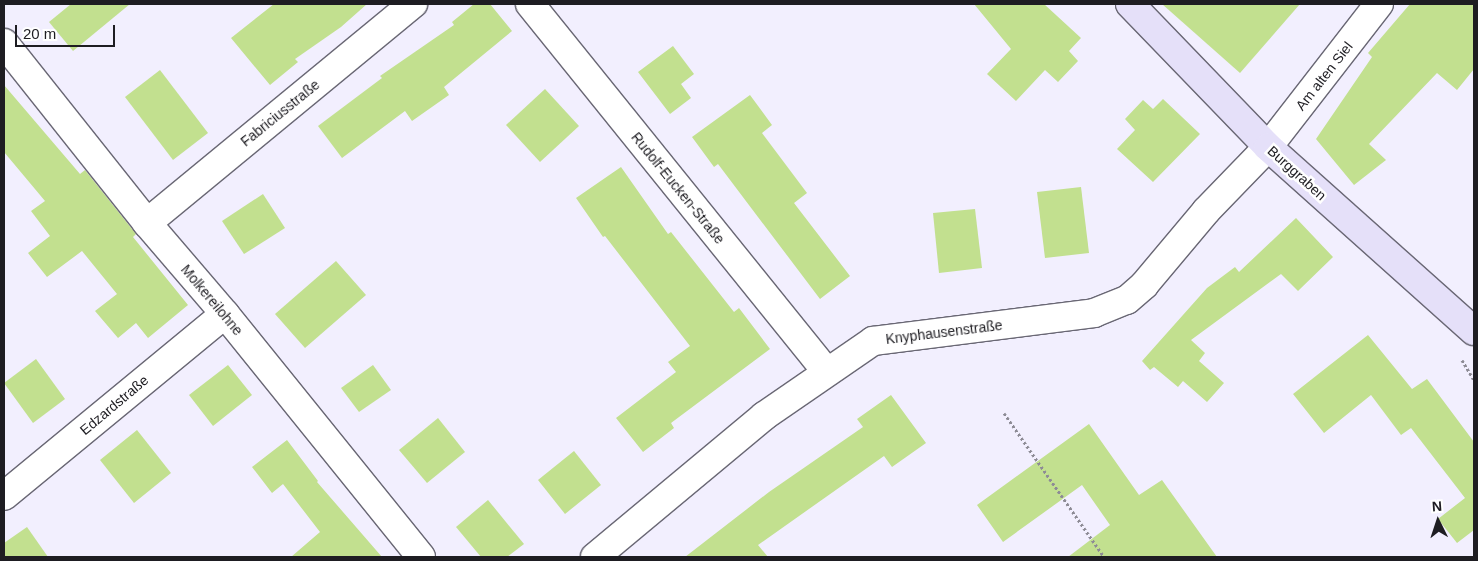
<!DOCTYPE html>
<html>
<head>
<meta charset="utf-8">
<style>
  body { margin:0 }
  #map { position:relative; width:1478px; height:561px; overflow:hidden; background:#f2effe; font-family:Helvetica,sans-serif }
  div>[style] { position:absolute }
  .building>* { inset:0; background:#c2e08f }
  .path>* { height:3px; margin-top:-1.5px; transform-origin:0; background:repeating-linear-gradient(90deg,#8d8b95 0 2.5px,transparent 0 5px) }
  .roads { filter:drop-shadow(1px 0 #696774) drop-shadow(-1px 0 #696774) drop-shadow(0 1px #696774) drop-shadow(0 -1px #696774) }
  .minor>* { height:28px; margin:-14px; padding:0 14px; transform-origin:14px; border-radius:14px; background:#fff }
  .major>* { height:28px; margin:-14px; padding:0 14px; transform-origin:14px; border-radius:14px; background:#e5e0f9 }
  span { translate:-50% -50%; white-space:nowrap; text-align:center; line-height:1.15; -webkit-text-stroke:5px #fff; paint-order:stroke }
  .street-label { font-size:14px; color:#1e1d22 }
  .frame { position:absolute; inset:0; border:5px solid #1e1d22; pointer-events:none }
  .north { position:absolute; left:1413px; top:496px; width:50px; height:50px; -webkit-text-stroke:4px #fff; paint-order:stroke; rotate:356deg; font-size:14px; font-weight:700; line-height:20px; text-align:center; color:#1e1d22 }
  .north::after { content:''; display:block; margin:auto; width:18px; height:22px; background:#1e1d22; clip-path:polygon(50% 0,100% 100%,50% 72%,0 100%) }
  .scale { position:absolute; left:15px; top:25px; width:100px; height:22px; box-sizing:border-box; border:2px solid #1e1d22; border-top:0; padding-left:6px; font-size:15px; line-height:18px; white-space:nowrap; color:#1e1d22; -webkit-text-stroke:4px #fff; paint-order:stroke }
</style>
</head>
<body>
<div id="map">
  <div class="building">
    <div style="clip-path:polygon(71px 4px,130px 4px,73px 51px,49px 22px)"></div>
    <div style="clip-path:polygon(274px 4px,367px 4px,341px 27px,295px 59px,298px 62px,270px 85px,231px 38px)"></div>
    <div style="clip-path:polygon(474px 4px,490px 4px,512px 31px,444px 87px,449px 95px,412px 121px,405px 111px,342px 158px,318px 126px,382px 78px,380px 76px,454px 25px,452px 22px)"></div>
    <div style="clip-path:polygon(974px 4px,1044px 4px,1081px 38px,1069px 51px,1078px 61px,1058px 82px,1045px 70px,1016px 101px,987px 74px,1011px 49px)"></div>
    <div style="clip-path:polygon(1162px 4px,1300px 4px,1240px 73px)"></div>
    <div style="clip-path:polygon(1410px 4px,1474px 4px,1474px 69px,1457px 90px,1437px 73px,1369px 144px,1386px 160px,1354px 185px,1316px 139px,1372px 57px,1368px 53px)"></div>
    <div style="clip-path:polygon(673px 46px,694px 74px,681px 84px,691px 98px,670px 114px,638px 72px)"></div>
    <div style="clip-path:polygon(160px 70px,208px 133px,173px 160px,125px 97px)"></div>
    <div style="clip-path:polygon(4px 85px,80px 174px,85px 170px,136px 234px,133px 237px,188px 305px,148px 338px,136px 323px,118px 338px,95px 311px,117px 294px,82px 251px,47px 277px,28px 253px,50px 236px,31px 211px,45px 201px,4px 152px)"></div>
    <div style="clip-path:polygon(545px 89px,579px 126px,540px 162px,506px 125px)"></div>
    <div style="clip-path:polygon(750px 95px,772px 125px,762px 133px,807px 193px,794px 203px,850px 276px,820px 299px,718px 164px,714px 167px,692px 137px)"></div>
    <div style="clip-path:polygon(1163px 99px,1200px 134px,1153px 182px,1117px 149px,1135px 130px,1125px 119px,1143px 100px,1153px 109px)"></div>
    <div style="clip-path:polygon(621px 167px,668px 234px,671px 232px,734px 312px,739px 308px,770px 349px,671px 423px,674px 428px,643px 452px,616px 418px,676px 372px,668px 362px,690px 346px,605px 236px,603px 237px,576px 198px)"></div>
    <div style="clip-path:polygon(1081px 187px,1089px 253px,1045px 258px,1037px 192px)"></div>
    <div style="clip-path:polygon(263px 194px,285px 228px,244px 254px,222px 221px)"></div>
    <div style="clip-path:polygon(975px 209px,982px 268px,939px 273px,933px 213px)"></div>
    <div style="clip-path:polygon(1296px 218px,1333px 257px,1298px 291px,1281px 274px,1191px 340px,1205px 353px,1199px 361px,1224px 383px,1207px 402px,1183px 381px,1178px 387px,1154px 367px,1150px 370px,1142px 361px,1207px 288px,1235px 267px,1239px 272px)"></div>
    <div style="clip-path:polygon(336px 261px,366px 295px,305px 348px,275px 314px)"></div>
    <div style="clip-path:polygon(1368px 335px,1412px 389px,1427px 379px,1474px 442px,1474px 530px,1457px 543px,1438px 519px,1465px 498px,1411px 428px,1401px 435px,1371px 395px,1324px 433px,1293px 394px)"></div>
    <div style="clip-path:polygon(36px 359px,65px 399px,33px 423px,4px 383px)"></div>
    <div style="clip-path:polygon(228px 365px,252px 395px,213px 426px,189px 395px)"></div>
    <div style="clip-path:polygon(373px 365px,391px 390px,359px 412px,341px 388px)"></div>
    <div style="clip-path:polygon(891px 395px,926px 443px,892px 467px,884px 456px,758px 545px,768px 557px,685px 557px,769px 492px,863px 427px,857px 419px)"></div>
    <div style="clip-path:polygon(438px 418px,465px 452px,427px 483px,399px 450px)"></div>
    <div style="clip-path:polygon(1089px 424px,1139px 495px,1162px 480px,1217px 557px,1068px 557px,1110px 525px,1082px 485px,1003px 542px,977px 505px)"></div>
    <div style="clip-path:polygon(137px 430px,171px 473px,134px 503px,100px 460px)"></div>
    <div style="clip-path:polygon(287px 440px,318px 481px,317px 482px,382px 557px,291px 557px,320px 532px,283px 484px,272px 493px,252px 467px)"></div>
    <div style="clip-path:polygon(574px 451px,601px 485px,565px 514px,538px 480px)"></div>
    <div style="clip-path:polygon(488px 500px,524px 544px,507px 557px,481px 557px,456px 527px)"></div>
    <div style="clip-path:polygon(27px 527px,48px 557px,4px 557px,4px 543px)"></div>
  </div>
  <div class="path">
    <div style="left:1462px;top:360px;width:23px;rotate:59deg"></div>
    <div style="left:1004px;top:413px;width:175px;rotate:55.2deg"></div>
  </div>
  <div class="roads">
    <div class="minor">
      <div style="left:530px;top:4px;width:471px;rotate:51.1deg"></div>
      <div style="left:4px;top:43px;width:230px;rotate:51.5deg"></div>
      <div style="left:147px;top:223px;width:120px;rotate:49.4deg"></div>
      <div style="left:225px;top:314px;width:312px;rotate:51.1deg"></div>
      <div style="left:147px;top:223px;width:345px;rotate:-39.5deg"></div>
      <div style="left:4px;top:496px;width:286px;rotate:-39.5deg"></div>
      <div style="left:595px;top:557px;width:220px;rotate:-39.8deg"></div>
      <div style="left:764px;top:416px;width:132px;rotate:-34.5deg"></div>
      <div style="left:873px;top:341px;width:223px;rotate:-7.2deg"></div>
      <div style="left:1094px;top:313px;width:35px;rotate:-22deg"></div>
      <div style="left:1127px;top:300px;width:23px;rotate:-41deg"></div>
      <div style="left:1144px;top:285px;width:97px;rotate:-50deg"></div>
      <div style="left:1206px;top:211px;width:89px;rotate:-45.9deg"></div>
      <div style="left:1268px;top:147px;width:181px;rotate:-52.2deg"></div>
    </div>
    <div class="major">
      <div style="left:1130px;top:4px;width:199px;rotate:46deg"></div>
      <div style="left:1268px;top:147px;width:276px;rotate:41.8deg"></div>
    </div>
  </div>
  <div class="street-label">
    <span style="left:1324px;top:76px;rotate:-52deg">Am alten Siel</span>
    <span style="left:280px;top:113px;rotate:-39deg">Fabriciusstraße</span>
    <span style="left:1297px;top:173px;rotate:42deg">Burggraben</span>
    <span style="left:678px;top:188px;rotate:51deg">Rudolf-Eucken-Straße</span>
    <span style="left:212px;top:300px;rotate:50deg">Molkereilohne</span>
    <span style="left:944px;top:332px;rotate:-7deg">Knyphausenstraße</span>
    <span style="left:114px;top:405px;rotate:-40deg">Edzardstraße</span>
  </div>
  <div class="frame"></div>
  <div class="north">N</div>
  <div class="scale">20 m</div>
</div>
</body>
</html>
